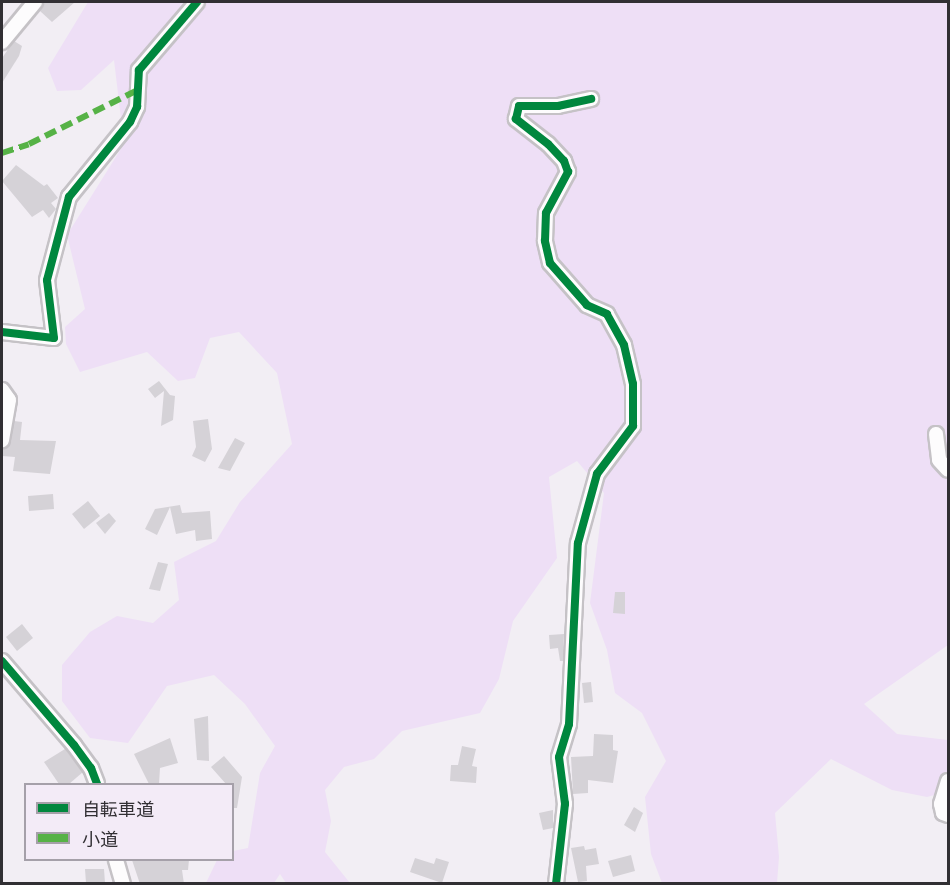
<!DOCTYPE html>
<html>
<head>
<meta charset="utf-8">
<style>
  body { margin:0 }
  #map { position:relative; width:950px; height:885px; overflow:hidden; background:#f2eef4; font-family:Manrope,"Noto Sans JP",sans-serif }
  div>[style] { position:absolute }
  .green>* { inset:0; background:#eedff6 }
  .building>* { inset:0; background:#d5d2d7 }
  .roads { filter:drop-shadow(2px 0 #c5c2c6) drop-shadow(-2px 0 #c5c2c6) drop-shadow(0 2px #c5c2c6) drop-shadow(0 -2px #c5c2c6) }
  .minor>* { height:14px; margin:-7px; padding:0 7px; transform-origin:7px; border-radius:7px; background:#fdfcfd }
  .quiet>* { height:6px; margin-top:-3px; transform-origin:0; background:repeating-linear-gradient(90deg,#56b246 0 12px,transparent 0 18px) }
  .cycleway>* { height:8px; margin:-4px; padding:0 4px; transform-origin:4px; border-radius:4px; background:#00873e }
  span { translate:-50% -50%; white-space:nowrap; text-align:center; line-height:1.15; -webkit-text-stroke:5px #f3ebf7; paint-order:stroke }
  .frame { position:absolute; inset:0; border:3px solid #312f33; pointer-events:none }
  .legend { position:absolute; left:24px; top:783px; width:210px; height:78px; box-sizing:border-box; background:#f3ebf7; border:2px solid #a5a0a9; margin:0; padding:8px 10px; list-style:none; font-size:18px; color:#312f33 }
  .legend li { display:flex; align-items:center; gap:12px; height:30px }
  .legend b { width:30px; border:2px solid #a5a0a9 }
</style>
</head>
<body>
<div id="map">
  <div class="green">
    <div style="clip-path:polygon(88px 2px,948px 2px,948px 645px,864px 704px,897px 734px,948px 740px,948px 791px,927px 797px,892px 790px,831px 759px,775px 813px,779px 857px,777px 883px,662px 883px,651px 854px,645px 797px,666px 761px,642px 713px,615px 693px,607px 650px,590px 603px,604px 493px,577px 461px,549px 477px,557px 558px,513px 621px,499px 679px,480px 713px,402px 731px,374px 759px,344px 767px,325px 790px,331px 821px,325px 852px,350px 883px,286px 883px,280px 874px,274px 883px,206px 883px,217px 860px,232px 860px,233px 851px,248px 848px,260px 773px,275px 746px,245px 704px,214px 675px,167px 686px,128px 743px,90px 738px,62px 701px,62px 665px,90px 632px,117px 616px,153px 623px,179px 600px,174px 562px,216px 541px,240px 502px,292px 444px,277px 373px,239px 332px,210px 338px,195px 378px,178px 381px,147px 352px,80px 372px,66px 344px,65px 327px,85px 309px,67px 235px,124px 144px,114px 60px,81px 90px,57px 91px,48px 68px)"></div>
  </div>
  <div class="building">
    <div style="clip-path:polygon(44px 2px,75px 2px,52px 22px,40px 11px)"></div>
    <div style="clip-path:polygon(14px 41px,22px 46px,19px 56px,2px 83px,2px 58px)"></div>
    <div style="clip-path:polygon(16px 165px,44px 186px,47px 184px,58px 198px,51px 203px,56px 209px,49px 218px,43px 210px,32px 217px,2px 181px)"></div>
    <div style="clip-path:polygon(159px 381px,170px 395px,175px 396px,173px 420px,161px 426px,164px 391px,155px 398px,148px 389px)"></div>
    <div style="clip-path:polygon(208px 419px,212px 449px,205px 462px,192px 456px,196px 447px,193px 421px)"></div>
    <div style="clip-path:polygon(14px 421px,22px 422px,20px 440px,56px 441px,50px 474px,13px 471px,15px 457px,2px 456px,2px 449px,11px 442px)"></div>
    <div style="clip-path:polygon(235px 438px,245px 443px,230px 471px,218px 468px)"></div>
    <div style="clip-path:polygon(53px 494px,54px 509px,29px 511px,28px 496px)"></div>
    <div style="clip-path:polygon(88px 501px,100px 516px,84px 529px,72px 514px)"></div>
    <div style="clip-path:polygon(180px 505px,182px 513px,210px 511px,212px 539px,196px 541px,195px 530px,176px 534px,170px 507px,157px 535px,145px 529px,155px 509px)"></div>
    <div style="clip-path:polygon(109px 513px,116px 521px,105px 534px,96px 523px)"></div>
    <div style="clip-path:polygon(158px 562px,168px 564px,160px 591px,149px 589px)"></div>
    <div style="clip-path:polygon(615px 592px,625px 592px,625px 614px,613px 613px)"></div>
    <div style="clip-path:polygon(22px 624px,33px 638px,17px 651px,6px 637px)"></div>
    <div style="clip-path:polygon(564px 634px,563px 661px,560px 661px,558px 648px,550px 649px,549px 635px)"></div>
    <div style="clip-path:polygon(591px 682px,593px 702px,584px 703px,582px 683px)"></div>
    <div style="clip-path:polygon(208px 716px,209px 761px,197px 760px,194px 719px)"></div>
    <div style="clip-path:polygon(594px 734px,613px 735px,613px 750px,618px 751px,613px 783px,588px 780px,588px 793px,573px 794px,571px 757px,593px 756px)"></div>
    <div style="clip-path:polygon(170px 738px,178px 763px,160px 768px,159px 784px,149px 784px,134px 754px)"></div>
    <div style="clip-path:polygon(462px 746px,476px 749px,472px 766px,477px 767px,476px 783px,450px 781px,451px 765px,458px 765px)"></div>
    <div style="clip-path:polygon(65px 749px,83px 772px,69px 784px,59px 784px,44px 762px)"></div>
    <div style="clip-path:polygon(224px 756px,242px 777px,237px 808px,232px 808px,232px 784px,226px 784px,211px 767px)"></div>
    <div style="clip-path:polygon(634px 807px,643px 813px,635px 832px,624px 825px)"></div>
    <div style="clip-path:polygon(553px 810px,553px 828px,543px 830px,539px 813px)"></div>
    <div style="clip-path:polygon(584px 846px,585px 850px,596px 848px,599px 864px,586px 866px,587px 881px,578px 882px,571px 848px)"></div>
    <div style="clip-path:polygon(631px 855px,635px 871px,613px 877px,608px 861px)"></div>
    <div style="clip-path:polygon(415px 858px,434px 864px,436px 858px,449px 862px,442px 883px,410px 872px)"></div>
    <div style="clip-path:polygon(132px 860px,189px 860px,188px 870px,182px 870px,184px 884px,140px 884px)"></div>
    <div style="clip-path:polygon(85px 869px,104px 869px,105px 883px,86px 883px)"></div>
  </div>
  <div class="roads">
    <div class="minor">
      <div style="left:2px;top:42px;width:52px;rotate:-50.5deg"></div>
      <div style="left:2px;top:332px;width:52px;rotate:6.6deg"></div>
      <div style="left:54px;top:338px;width:58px;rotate:-96.9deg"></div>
      <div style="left:47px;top:280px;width:86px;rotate:-75.2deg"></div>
      <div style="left:69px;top:197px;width:97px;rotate:-50.9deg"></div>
      <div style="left:130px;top:122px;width:17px;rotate:-65deg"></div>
      <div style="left:137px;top:107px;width:37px;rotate:-87deg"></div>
      <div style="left:139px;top:70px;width:89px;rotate:-49.5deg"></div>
      <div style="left:2px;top:390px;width:12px;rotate:55deg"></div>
      <div style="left:9px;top:400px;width:41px;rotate:99.9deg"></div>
      <div style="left:936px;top:434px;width:26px;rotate:83deg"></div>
      <div style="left:939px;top:460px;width:13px;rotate:48deg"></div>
      <div style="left:2px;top:661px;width:111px;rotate:49.4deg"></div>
      <div style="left:74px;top:745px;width:29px;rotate:54deg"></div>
      <div style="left:91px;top:768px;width:17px;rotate:69deg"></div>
      <div style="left:948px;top:781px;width:24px;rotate:107deg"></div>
      <div style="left:941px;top:804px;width:9px;rotate:77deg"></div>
      <div style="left:943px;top:813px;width:5px;rotate:22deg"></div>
      <div style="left:116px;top:860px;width:25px;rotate:74deg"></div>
      <div style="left:556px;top:884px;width:81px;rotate:-83.6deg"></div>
      <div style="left:565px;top:804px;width:47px;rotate:-97.3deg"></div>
      <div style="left:559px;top:757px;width:34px;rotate:-73deg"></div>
      <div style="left:569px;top:724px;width:181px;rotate:-87.2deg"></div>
      <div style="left:578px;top:543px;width:72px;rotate:-74.6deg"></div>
      <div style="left:597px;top:474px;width:60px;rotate:-53.1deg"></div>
      <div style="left:633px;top:426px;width:42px;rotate:-90deg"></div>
      <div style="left:633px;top:384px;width:40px;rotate:-103deg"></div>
      <div style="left:624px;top:345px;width:35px;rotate:-119deg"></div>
      <div style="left:607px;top:314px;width:22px;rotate:-156deg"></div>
      <div style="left:587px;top:305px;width:56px;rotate:-131.4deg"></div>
      <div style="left:550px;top:263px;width:23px;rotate:-103deg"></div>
      <div style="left:545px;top:241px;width:28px;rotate:-88deg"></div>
      <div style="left:546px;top:213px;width:47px;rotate:-61.8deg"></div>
      <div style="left:568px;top:172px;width:12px;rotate:-110deg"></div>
      <div style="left:564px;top:161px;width:23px;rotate:-133deg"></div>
      <div style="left:548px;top:144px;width:41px;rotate:-142deg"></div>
      <div style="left:516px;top:119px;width:13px;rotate:-77deg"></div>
      <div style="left:519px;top:106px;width:39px"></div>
      <div style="left:558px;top:106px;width:34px;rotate:-12deg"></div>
    </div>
  </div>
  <div class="quiet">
    <div style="left:2px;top:153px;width:28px;rotate:-18deg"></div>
    <div style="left:29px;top:144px;width:122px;rotate:-26.4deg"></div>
  </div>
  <div class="cycleway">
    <div style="left:2px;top:332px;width:52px;rotate:6.6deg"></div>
    <div style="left:54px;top:338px;width:58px;rotate:-96.9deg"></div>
    <div style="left:47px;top:280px;width:86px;rotate:-75.2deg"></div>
    <div style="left:69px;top:197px;width:97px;rotate:-50.9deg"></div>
    <div style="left:130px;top:122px;width:17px;rotate:-65deg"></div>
    <div style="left:137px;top:107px;width:37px;rotate:-87deg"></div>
    <div style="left:139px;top:70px;width:89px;rotate:-49.5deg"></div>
    <div style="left:2px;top:661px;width:111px;rotate:49.4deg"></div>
    <div style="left:74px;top:745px;width:29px;rotate:54deg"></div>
    <div style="left:91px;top:768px;width:17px;rotate:69deg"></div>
    <div style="left:556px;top:884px;width:81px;rotate:-83.6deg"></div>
    <div style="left:565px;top:804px;width:47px;rotate:-97.3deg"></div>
    <div style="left:559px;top:757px;width:34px;rotate:-73deg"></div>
    <div style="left:569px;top:724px;width:181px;rotate:-87.2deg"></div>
    <div style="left:578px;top:543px;width:72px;rotate:-74.6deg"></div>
    <div style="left:597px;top:474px;width:60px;rotate:-53.1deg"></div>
    <div style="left:633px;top:426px;width:42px;rotate:-90deg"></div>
    <div style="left:633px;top:384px;width:40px;rotate:-103deg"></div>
    <div style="left:624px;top:345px;width:35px;rotate:-119deg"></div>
    <div style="left:607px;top:314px;width:22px;rotate:-156deg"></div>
    <div style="left:587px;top:305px;width:56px;rotate:-131.4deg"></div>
    <div style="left:550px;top:263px;width:23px;rotate:-103deg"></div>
    <div style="left:545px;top:241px;width:28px;rotate:-88deg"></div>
    <div style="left:546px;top:213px;width:47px;rotate:-61.8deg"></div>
    <div style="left:568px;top:172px;width:12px;rotate:-110deg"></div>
    <div style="left:564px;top:161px;width:23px;rotate:-133deg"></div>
    <div style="left:548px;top:144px;width:41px;rotate:-142deg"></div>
    <div style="left:516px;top:119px;width:13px;rotate:-77deg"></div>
    <div style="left:519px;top:106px;width:39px"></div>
    <div style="left:558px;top:106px;width:34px;rotate:-12deg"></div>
  </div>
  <div class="frame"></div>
  <ul class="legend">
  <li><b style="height:8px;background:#00873e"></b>自転車道</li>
  <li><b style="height:8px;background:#56b246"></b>小道</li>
  </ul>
</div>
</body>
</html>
